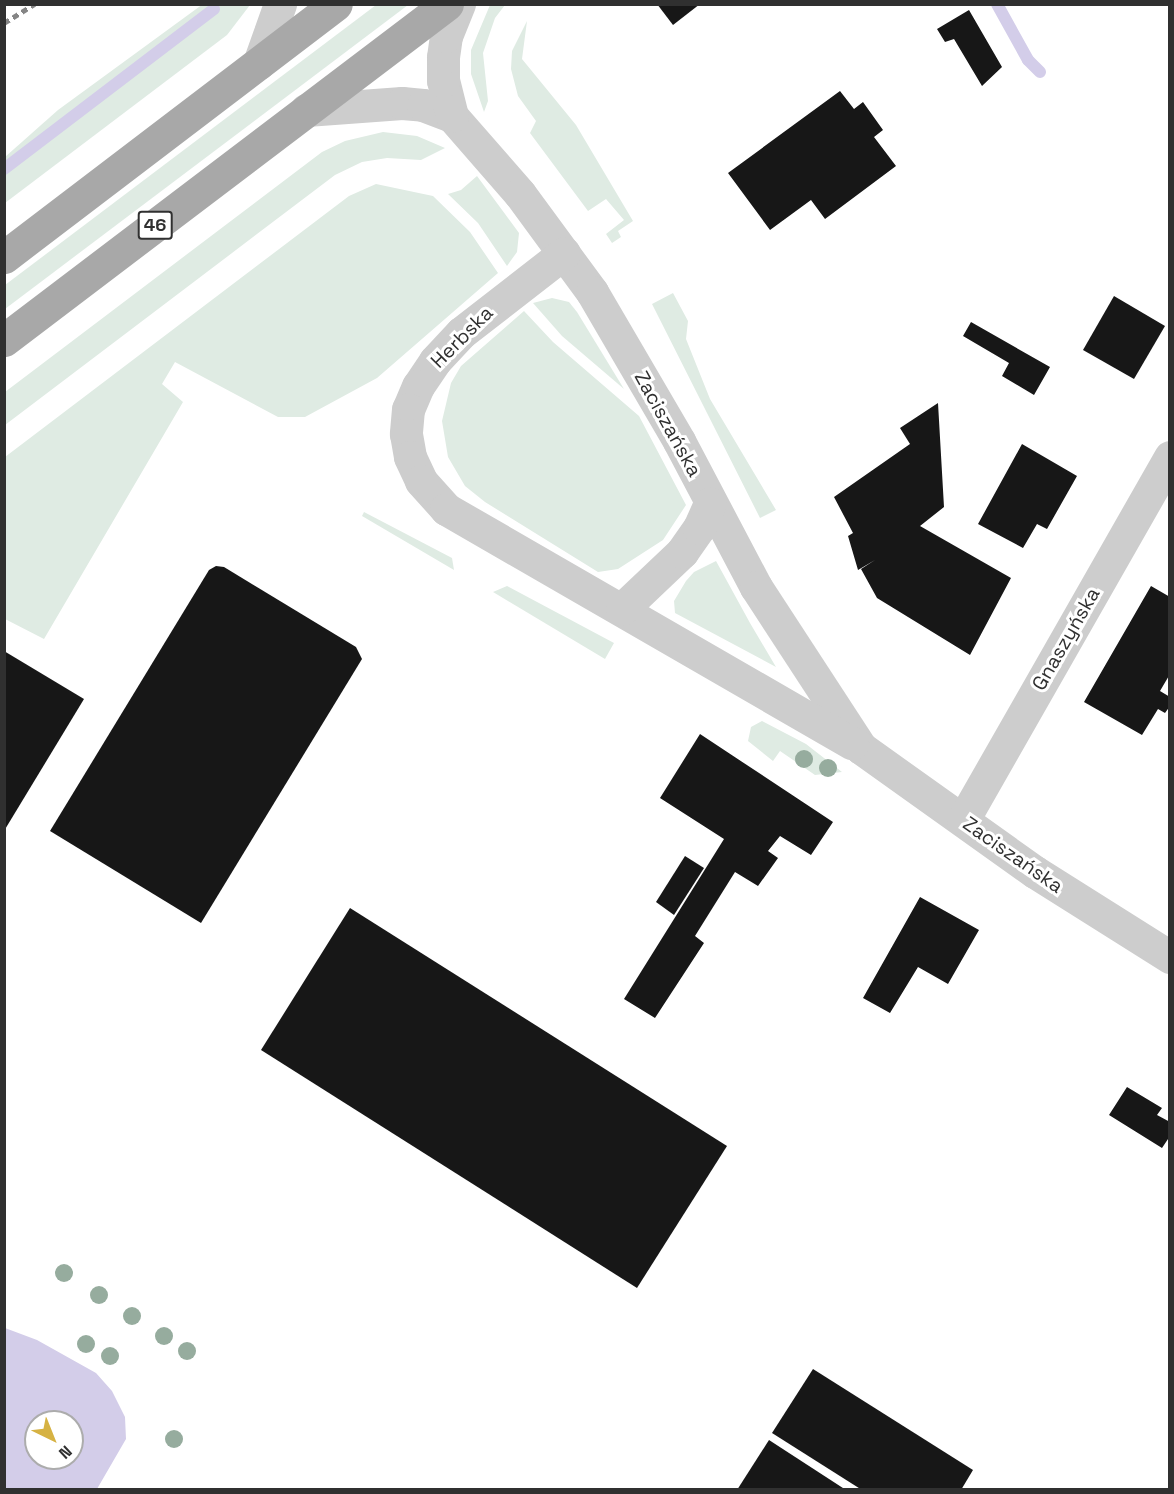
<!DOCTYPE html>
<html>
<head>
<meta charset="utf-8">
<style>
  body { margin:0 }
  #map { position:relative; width:1174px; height:1494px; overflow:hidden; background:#fff; font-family:"Space Grotesk",sans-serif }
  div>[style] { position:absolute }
  .green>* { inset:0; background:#dfebe3 }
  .water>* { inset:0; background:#d3cde9 }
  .stream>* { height:12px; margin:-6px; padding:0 6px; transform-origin:6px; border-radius:6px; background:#d3cde9 }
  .building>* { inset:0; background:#171717 }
  .minor>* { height:33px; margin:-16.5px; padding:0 16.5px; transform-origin:16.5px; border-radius:16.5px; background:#cdcdcd }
  .major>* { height:33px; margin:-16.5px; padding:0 16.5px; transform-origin:16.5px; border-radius:16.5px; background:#a8a8a8 }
  .rail>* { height:4.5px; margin-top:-2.25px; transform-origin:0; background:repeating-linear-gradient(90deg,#858585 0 6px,transparent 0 10.5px) }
  .trees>* { width:18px; height:18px; margin:-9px; border-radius:50%; background:#96ac9e }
  span { translate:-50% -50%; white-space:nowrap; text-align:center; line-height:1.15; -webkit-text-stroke:6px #fff; paint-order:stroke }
  .shield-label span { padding:2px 4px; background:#fff; border:2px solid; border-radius:4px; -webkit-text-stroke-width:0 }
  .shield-label { font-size:18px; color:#303030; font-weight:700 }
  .street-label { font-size:20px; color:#303030 }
  .frame { position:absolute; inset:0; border:6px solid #303030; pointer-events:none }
  .north { position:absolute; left:24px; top:1410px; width:60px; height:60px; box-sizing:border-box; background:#fff; border:2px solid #acacac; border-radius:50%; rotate:137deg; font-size:16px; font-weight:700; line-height:24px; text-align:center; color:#303030 }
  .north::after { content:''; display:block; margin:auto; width:21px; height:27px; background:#d6b243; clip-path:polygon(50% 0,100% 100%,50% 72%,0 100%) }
</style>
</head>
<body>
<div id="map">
  <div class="green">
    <div style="clip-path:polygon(203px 4px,250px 5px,227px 35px,5px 203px,5px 157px,58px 110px)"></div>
    <div style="clip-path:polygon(376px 5px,408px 5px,5px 309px,5px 285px)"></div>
    <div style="clip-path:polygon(490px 5px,505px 5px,495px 18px,483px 53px,488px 101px,484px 112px,471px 74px,471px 50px)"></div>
    <div style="clip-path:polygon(527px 21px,522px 59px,576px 125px,633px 221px,618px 231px,621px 237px,612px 243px,606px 234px,624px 220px,606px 199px,588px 211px,530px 133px,536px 121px,518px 96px,511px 69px,512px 51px)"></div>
    <div style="clip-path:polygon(383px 132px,417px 136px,445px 148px,421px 160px,387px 158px,362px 162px,335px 175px,5px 425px,5px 392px,322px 152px,345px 141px)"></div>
    <div style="clip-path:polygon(477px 176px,519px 233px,517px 252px,507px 266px,478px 223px,448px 194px,461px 190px)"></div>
    <div style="clip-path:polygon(376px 184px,433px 196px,470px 232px,498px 273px,377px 378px,305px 417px,278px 417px,175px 362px,162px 384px,183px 402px,44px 639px,5px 619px,5px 457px,349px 196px)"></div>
    <div style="clip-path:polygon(673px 293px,688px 321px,686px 339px,710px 399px,776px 510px,760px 518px,652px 304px)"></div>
    <div style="clip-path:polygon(552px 298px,569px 302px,577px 312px,624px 389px,562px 336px,533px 303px)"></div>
    <div style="clip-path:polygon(524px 311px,553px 342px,639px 416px,686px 505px,663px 540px,618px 569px,598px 572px,485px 502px,465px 486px,448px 457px,442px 421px,451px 383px,461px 366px)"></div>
    <div style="clip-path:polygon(364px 512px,452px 558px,454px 570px,362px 516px)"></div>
    <div style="clip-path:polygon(716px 561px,750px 623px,776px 667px,675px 613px,674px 601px,686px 581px,694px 572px)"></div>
    <div style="clip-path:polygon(507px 586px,614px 643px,605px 659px,493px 592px)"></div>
    <div style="clip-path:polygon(762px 721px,806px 744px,842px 772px,815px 775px,780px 751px,773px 761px,748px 741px,751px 727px)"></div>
  </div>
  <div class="water">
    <div style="clip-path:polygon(evenodd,5px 1328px,37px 1340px,96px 1373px,112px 1391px,125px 1417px,126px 1439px,97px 1489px,5px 1489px,5px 1328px,36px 1422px,72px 1422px,72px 1458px,36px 1458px,36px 1422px)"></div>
  </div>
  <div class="stream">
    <div style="left:997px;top:4px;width:64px;rotate:61deg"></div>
    <div style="left:1028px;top:60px;width:17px;rotate:45deg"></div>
    <div style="left:4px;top:169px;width:264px;rotate:-37.3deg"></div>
  </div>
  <div class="building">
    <div style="clip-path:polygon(657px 4px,700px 4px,673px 25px)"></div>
    <div style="clip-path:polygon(969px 10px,1002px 67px,982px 86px,954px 39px,945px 42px,937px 29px)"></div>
    <div style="clip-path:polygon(840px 91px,854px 109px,863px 102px,883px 130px,874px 137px,896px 166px,825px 219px,811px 200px,770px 230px,728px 173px)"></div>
    <div style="clip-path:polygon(1114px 296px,1165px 326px,1134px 379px,1083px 350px)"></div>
    <div style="clip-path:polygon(971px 322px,1050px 367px,1034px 395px,1002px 376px,1009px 363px,963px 336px)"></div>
    <div style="clip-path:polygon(938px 403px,944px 507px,920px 526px,1011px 578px,970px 655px,877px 598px,861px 569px,875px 560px,858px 570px,848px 536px,853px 533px,834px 497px,910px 444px,900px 428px)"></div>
    <div style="clip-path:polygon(1022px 444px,1077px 476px,1047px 529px,1037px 524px,1023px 548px,978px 524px)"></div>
    <div style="clip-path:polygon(216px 566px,224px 567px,356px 647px,362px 659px,201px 923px,50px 831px,209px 570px)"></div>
    <div style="clip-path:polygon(1151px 586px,1170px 597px,1170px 674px,1160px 691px,1170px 697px,1170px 706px,1165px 713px,1158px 709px,1142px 735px,1084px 702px)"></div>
    <div style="clip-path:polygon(4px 651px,84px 699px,4px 831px)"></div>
    <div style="clip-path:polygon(700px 734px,833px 822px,811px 855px,780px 836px,768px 851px,778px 858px,758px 886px,735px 872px,695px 936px,704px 943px,655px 1018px,624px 999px,724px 839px,660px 798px)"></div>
    <div style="clip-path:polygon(685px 856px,704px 868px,674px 915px,656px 902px)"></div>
    <div style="clip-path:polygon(920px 897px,979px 930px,948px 984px,918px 967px,890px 1013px,863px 998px)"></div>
    <div style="clip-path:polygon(350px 908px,727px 1146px,637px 1288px,261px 1050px)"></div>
    <div style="clip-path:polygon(1127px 1087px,1162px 1108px,1157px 1115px,1170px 1122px,1170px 1136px,1162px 1148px,1109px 1115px)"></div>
    <div style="clip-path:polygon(813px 1369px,973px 1470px,961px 1490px,862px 1490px,772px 1433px)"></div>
    <div style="clip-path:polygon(769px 1440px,846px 1490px,737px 1490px)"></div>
  </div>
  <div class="minor">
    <div style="left:259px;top:63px;width:63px;rotate:-70.4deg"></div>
    <div style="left:306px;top:110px;width:96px;rotate:-4.2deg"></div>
    <div style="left:402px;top:103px;width:21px;rotate:5deg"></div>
    <div style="left:423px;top:105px;width:31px;rotate:21deg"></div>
    <div style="left:452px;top:116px;width:103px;rotate:48.9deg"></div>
    <div style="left:520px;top:194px;width:122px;rotate:53.7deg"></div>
    <div style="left:592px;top:292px;width:173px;rotate:59.7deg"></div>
    <div style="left:679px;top:441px;width:165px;rotate:62.2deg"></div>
    <div style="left:756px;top:587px;width:192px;rotate:56.9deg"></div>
    <div style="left:861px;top:748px;width:214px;rotate:35.5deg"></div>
    <div style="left:1035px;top:872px;width:160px;rotate:32.2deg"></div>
    <div style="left:452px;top:116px;width:36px;rotate:-104deg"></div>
    <div style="left:443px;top:81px;width:24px;rotate:-90deg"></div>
    <div style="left:443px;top:57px;width:21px;rotate:-82deg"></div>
    <div style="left:446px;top:36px;width:35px;rotate:-68deg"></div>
    <div style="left:564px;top:253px;width:130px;rotate:142.2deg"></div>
    <div style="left:461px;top:333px;width:38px;rotate:133deg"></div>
    <div style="left:435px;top:361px;width:30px;rotate:124deg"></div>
    <div style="left:418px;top:386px;width:25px;rotate:113deg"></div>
    <div style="left:408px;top:409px;width:25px;rotate:95deg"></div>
    <div style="left:406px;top:434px;width:23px;rotate:80deg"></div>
    <div style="left:410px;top:457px;width:26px;rotate:65deg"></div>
    <div style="left:421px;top:481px;width:38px;rotate:48deg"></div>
    <div style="left:446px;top:509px;width:469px;rotate:30deg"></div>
    <div style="left:622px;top:609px;width:83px;rotate:-43.5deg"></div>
    <div style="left:682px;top:552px;width:29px;rotate:-55deg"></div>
    <div style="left:699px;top:528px;width:27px;rotate:-66deg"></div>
    <div style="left:963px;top:820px;width:418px;rotate:-60.3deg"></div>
  </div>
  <div class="major">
    <div style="left:4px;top:257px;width:417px;rotate:-37.3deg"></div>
    <div style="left:4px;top:340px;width:556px;rotate:-37.18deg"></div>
  </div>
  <div class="rail">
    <div style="left:4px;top:23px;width:36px;rotate:-32deg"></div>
  </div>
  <div class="trees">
    <div style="left:804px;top:759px"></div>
    <div style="left:828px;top:768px"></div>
    <div style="left:64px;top:1273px"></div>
    <div style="left:99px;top:1295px"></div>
    <div style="left:132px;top:1316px"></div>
    <div style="left:164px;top:1336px"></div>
    <div style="left:86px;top:1344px"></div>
    <div style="left:187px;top:1351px"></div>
    <div style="left:110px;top:1356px"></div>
    <div style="left:174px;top:1439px"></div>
  </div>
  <div class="shield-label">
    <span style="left:155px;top:225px">46</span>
  </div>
  <div class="street-label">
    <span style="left:462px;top:337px;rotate:-45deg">Herbska</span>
    <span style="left:668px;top:424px;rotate:61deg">Zaciszańska</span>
    <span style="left:1066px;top:639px;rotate:-60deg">Gnaszyńska</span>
    <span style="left:1013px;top:855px;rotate:35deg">Zaciszańska</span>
  </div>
  <div class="frame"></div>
  <div class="north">N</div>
</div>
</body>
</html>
